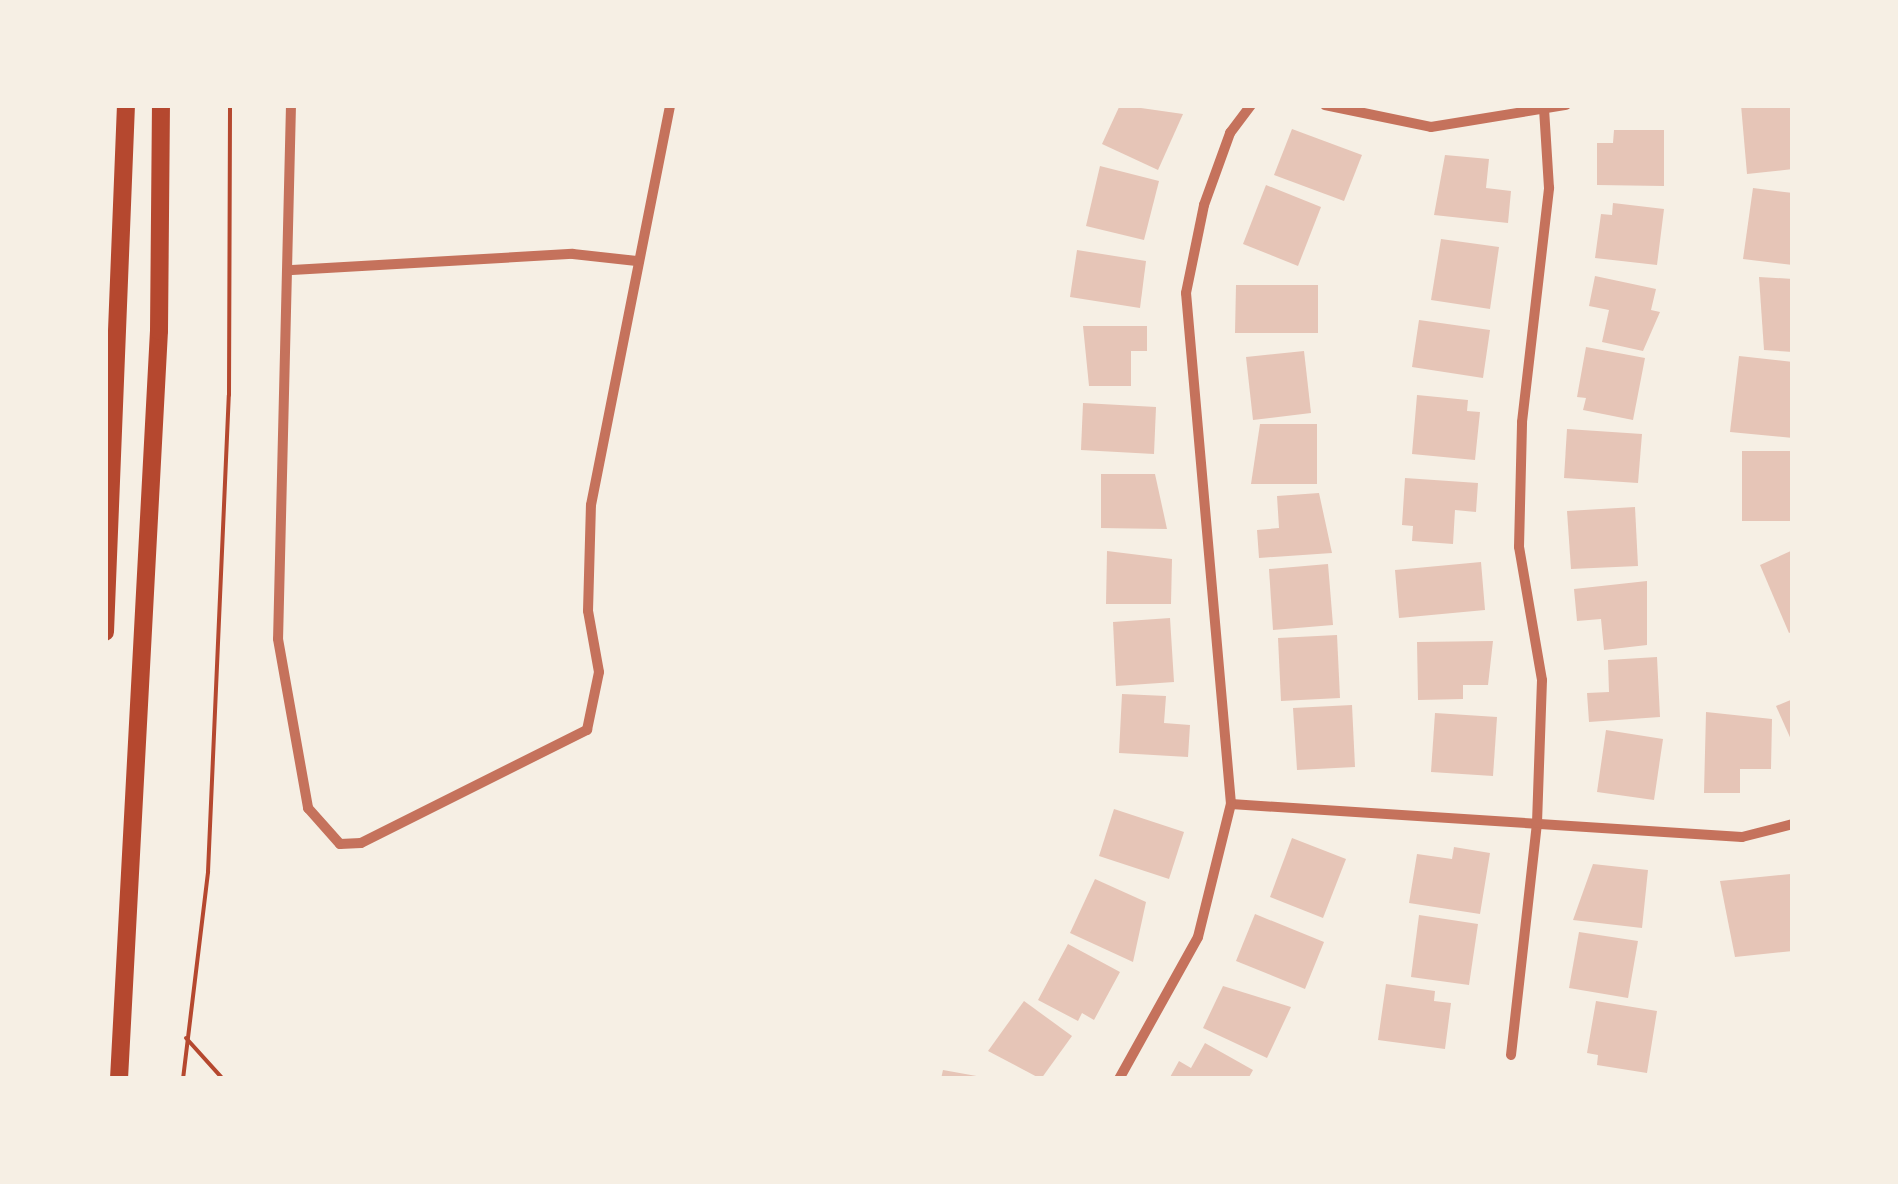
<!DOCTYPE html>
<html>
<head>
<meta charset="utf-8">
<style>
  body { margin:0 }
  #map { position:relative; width:1898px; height:1184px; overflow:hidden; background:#f6efe4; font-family:Quicksand,sans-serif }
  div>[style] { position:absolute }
  .building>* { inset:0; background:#e6c5b7 }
  .path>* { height:4px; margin:-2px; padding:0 2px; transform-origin:2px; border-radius:2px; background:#b5482f }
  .minor>* { height:10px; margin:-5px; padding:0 5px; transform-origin:5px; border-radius:5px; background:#c5725c }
  .secondary>* { height:18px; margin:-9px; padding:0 9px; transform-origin:9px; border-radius:9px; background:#b5482f }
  span { translate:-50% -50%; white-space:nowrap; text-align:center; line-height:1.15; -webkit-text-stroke:9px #f6efe4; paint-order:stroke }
  .frame { position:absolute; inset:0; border:108px solid #f6efe4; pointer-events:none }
</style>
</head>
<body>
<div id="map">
  <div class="building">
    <div style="clip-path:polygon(1120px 105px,1183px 114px,1158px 170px,1102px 144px)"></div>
    <div style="clip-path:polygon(1741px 105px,1793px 105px,1793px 169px,1747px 174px)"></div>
    <div style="clip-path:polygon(1292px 129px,1362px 155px,1344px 201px,1274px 175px)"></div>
    <div style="clip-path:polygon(1614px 130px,1664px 130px,1664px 186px,1597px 185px,1597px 143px,1613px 143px)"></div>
    <div style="clip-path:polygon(1445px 155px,1489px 159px,1486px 188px,1511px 191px,1508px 223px,1434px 215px)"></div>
    <div style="clip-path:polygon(1100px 166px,1159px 181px,1144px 240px,1086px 226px)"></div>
    <div style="clip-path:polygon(1266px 185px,1321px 207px,1298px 266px,1243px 244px)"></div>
    <div style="clip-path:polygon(1753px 188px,1793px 193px,1793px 265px,1743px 259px)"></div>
    <div style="clip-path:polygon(1613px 203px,1664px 209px,1657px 265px,1595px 258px,1601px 214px,1612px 215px)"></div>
    <div style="clip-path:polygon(1441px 239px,1499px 247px,1490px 309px,1431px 300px)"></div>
    <div style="clip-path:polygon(1077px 250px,1146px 261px,1140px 308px,1070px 297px)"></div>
    <div style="clip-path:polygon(1595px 276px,1656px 289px,1651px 310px,1660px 312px,1643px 351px,1602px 342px,1609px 310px,1589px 306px)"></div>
    <div style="clip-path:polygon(1759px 277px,1793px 279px,1793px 352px,1764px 350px)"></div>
    <div style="clip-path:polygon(1236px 285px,1318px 285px,1318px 333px,1235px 333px)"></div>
    <div style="clip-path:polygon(1419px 320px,1490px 330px,1483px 378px,1412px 367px)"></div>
    <div style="clip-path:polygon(1083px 326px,1147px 326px,1147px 351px,1131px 351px,1131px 386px,1089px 386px)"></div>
    <div style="clip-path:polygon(1586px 347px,1645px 358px,1633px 420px,1583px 410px,1586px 398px,1577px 397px)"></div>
    <div style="clip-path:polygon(1304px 351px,1311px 413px,1253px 420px,1246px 357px)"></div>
    <div style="clip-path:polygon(1739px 356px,1793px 362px,1793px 438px,1730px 432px)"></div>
    <div style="clip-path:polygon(1417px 395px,1468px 400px,1467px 411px,1480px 412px,1475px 460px,1412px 454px)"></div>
    <div style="clip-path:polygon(1083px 403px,1156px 407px,1154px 454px,1081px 450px)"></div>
    <div style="clip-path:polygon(1260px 424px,1317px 424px,1317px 484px,1251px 484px)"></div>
    <div style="clip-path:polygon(1567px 429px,1642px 434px,1638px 483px,1564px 478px)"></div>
    <div style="clip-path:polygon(1742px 451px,1793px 451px,1793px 521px,1742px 521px)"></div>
    <div style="clip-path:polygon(1101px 474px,1155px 474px,1167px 529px,1101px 528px)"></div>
    <div style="clip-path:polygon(1405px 478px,1478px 483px,1476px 512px,1455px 510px,1453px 544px,1412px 541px,1413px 526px,1402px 525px)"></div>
    <div style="clip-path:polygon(1319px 493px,1332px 553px,1259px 558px,1257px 530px,1279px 528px,1277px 496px)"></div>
    <div style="clip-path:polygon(1635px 507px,1638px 566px,1571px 569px,1567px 511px)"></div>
    <div style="clip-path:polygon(1793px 550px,1793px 631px,1789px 633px,1760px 565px)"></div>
    <div style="clip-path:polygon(1107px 551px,1172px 559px,1171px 604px,1106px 604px)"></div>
    <div style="clip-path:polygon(1481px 562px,1485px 610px,1399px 618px,1395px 570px)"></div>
    <div style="clip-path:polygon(1328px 564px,1333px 625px,1273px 630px,1269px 569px)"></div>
    <div style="clip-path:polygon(1647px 581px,1647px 645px,1604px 650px,1601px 619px,1577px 621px,1574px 589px)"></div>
    <div style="clip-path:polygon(1170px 618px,1174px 682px,1116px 686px,1113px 622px)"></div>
    <div style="clip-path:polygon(1337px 635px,1340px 698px,1281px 701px,1278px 638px)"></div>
    <div style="clip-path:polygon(1493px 641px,1488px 685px,1463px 685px,1463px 699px,1418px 700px,1417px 642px)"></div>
    <div style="clip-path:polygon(1657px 657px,1660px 717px,1589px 722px,1587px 693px,1609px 692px,1608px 660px)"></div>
    <div style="clip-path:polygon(1122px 694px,1166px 696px,1164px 723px,1190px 725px,1188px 757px,1119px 753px)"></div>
    <div style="clip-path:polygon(1793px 699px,1793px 744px,1776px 706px)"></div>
    <div style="clip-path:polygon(1352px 705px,1355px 767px,1297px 770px,1293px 708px)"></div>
    <div style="clip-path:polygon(1706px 712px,1772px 719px,1771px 769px,1740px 769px,1740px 793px,1704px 793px)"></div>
    <div style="clip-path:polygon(1435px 713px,1497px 717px,1493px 776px,1431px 772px)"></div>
    <div style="clip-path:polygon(1606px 730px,1663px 739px,1654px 800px,1597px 792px)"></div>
    <div style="clip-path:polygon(1114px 809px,1184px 832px,1169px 879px,1099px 856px)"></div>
    <div style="clip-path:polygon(1292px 838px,1346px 859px,1323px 918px,1270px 897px)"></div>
    <div style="clip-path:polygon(1454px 847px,1490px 853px,1480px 914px,1409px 903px,1417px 854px,1452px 859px)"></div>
    <div style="clip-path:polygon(1593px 864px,1648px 870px,1642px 928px,1573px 920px)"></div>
    <div style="clip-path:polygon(1791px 874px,1793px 951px,1735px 957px,1720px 881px)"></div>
    <div style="clip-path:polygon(1095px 879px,1146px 902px,1133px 962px,1070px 933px)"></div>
    <div style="clip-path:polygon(1255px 914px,1324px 942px,1305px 989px,1236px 961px)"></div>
    <div style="clip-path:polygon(1419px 915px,1478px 924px,1469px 985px,1411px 977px)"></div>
    <div style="clip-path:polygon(1579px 932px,1638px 941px,1628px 998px,1569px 988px)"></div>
    <div style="clip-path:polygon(1068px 944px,1120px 972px,1094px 1020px,1082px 1013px,1078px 1021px,1038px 1000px)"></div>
    <div style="clip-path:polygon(1386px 984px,1435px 991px,1434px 1001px,1451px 1003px,1445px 1049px,1378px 1040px)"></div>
    <div style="clip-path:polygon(1223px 986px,1291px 1007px,1267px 1058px,1203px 1028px)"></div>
    <div style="clip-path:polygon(1024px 1001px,1072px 1036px,1041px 1079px,988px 1051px)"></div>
    <div style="clip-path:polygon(1596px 1001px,1657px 1011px,1647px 1073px,1597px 1065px,1598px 1055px,1587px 1053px)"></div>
    <div style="clip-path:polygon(1205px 1043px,1253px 1070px,1248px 1079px,1169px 1079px,1179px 1061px,1191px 1068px)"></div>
    <div style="clip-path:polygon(943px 1070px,982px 1077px,981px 1079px,941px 1079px)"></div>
  </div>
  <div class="path">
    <div style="left:186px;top:1038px;width:55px;rotate:47.9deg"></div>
    <div style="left:183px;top:1079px;width:209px;rotate:-83.1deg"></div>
    <div style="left:208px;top:872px;width:477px;rotate:-87.5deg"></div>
    <div style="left:229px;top:395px;width:290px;rotate:-89.8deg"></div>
  </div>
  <div class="minor">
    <div style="left:291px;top:105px;width:534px;rotate:91.39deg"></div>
    <div style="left:278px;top:639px;width:172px;rotate:79.9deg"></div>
    <div style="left:308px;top:808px;width:48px;rotate:48.4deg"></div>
    <div style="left:340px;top:844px;width:21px;rotate:-3deg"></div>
    <div style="left:361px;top:843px;width:253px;rotate:-26.6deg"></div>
    <div style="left:587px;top:730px;width:59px;rotate:-78.3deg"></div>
    <div style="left:599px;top:672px;width:62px;rotate:-100.2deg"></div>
    <div style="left:588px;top:611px;width:106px;rotate:-88.4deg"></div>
    <div style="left:591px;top:505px;width:408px;rotate:-78.8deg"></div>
    <div style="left:1325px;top:105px;width:108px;rotate:11.7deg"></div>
    <div style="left:1431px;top:127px;width:137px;rotate:-9.3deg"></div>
    <div style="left:292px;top:270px;width:281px;rotate:-3.3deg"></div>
    <div style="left:573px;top:254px;width:64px;rotate:6.2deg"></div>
    <div style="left:1231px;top:804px;width:512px;rotate:3.69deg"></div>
    <div style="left:1742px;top:837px;width:53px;rotate:-14.3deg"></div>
    <div style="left:1511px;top:1055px;width:233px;rotate:-83.6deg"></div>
    <div style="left:1537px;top:823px;width:143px;rotate:-88deg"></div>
    <div style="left:1542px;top:680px;width:135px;rotate:-99.8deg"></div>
    <div style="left:1519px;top:547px;width:125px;rotate:-88.6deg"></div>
    <div style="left:1522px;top:422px;width:236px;rotate:-83.4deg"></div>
    <div style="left:1549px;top:188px;width:79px;rotate:-93.6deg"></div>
    <div style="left:1119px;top:1079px;width:162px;rotate:-60.9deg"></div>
    <div style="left:1198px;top:937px;width:137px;rotate:-76.1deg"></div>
    <div style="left:1231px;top:804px;width:513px;rotate:-95.03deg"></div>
    <div style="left:1186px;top:293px;width:90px;rotate:-78.4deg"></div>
    <div style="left:1204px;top:205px;width:77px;rotate:-70.1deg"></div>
    <div style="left:1230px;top:133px;width:35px;rotate:-53deg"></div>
  </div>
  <div class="secondary">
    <div style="left:105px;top:632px;width:527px;rotate:-87.72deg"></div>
    <div style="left:119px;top:1079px;width:749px;rotate:-86.94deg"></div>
    <div style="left:159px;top:331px;width:226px;rotate:-89.5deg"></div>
  </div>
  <div class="frame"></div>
</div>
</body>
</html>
